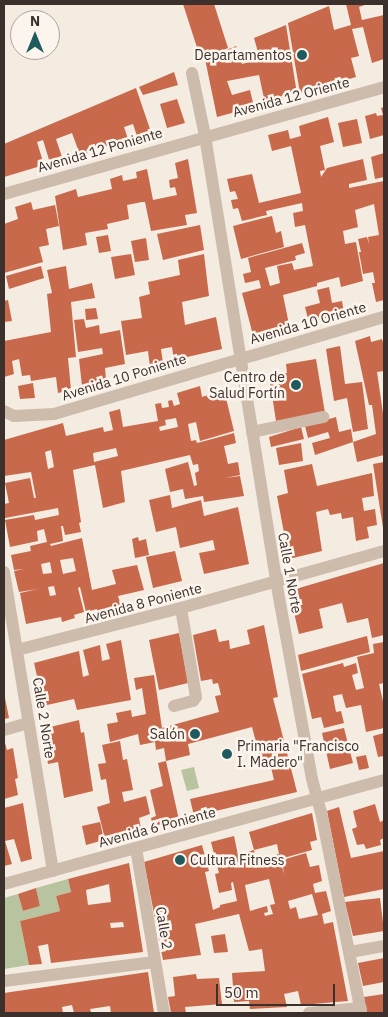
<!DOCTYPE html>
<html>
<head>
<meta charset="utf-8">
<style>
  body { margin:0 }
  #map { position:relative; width:388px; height:1017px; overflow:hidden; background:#f4ebe1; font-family:"IBM Plex Sans",sans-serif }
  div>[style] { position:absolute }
  .green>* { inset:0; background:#b8c4a0 }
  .building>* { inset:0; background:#c8694b }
  .minor>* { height:12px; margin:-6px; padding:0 6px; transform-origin:6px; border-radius:6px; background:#cdbbac }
  .dots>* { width:14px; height:14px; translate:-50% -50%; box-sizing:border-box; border:2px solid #fbf5ee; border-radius:50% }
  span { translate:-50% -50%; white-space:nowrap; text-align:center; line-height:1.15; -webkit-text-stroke:5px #fbf5ee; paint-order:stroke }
  .poi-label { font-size:14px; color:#3b302b }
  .right { translate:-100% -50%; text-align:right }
  .left { translate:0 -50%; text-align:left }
  .street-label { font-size:14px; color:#3b302b }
  .frame { position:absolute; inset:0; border:5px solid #3b302b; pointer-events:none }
  .north { position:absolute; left:10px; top:10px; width:50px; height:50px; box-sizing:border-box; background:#fbf5ee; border:1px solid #aea6a0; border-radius:50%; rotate:0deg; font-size:14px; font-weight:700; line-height:20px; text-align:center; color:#3b302b }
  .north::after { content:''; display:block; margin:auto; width:18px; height:22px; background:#1f5a5e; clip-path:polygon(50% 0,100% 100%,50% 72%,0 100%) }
  .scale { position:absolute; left:216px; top:984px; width:119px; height:22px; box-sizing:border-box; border:2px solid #3b302b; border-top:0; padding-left:6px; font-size:15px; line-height:18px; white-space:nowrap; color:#3b302b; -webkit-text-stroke:4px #fbf5ee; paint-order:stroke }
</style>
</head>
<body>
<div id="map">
  <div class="green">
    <div style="clip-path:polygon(194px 767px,199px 788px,187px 791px,181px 770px)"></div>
    <div style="clip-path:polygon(68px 879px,71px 892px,56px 896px,60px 911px,20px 921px,29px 965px,4px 969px,4px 898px,18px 894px,23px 911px,40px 906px,36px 888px)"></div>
  </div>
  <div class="building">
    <div style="clip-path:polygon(183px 4px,214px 4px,228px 48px,201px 60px)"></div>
    <div style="clip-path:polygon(346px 4px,368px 4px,359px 7px,362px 20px,384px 15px,384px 59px,372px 63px,363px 27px,352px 29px,359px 56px,351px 58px,356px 77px,300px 93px,288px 23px,329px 6px,334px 30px,351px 25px)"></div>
    <div style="clip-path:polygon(286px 25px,297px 94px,265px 103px,259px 75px,227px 81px,232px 95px,250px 90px,254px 107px,217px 117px,205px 59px,236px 46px,242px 64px,260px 59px,254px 38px)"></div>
    <div style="clip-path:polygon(174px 72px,178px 85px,143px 95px,139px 87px)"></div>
    <div style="clip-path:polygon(136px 88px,151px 132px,137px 136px,133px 124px,124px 127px,128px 139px,80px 155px,72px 133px,56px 139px,63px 160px,50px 163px,43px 140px,37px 142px,44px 165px,4px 177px,4px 144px)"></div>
    <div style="clip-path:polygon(177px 99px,185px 123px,167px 128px,160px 104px)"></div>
    <div style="clip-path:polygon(384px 107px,384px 135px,370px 139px,365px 116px,376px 113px,377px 116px,383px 115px,381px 108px)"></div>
    <div style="clip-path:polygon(328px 117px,334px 142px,320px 146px,325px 170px,320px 171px,321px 177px,327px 168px,363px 159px,367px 180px,349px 184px,349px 188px,384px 181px,384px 300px,376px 302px,372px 283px,375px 283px,373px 272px,363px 274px,359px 252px,361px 252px,358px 239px,367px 237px,369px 244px,368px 237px,379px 235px,374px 204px,355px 210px,358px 227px,343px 231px,345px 244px,356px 242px,363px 281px,341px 287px,339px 277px,317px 283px,317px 286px,283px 295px,290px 329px,254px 339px,242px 293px,261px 288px,259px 280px,245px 283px,243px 274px,251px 272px,248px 258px,302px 243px,305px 253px,295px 256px,296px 260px,265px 268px,270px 286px,280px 283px,277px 266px,292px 263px,294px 270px,313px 266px,305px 225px,295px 227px,293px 213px,303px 211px,302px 203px,266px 211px,267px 215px,242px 221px,238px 208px,233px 209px,231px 200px,238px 199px,235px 191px,230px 192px,227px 179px,252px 174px,259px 203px,301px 193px,291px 146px,272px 151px,268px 135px,288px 130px,290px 139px,301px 136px,299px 126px)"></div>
    <div style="clip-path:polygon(357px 119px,362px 143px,343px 147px,338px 123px)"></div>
    <div style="clip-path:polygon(384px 153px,384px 177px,375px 179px,371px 157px)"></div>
    <div style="clip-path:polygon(188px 159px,197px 213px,185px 215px,187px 225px,151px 231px,145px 202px,142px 202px,127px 205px,129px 219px,107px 224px,108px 229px,85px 233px,87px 245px,63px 250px,55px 196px,76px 189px,78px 197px,112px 189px,110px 179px,122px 175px,123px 181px,137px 178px,136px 172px,147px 169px,153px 200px,177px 195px,175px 187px,170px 188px,169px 180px,178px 178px,175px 163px)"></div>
    <div style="clip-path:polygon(31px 202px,33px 210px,55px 205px,59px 226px,46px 229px,49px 245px,39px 247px,43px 262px,4px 273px,4px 224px,18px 219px,15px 207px)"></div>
    <div style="clip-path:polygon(272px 216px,276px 233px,281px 231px,284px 247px,241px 259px,233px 226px)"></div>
    <div style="clip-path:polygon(200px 225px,204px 250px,163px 260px,157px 234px)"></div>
    <div style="clip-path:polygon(108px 235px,111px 251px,99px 253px,96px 237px)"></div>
    <div style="clip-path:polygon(146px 238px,149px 260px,135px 262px,131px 241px)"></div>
    <div style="clip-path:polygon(131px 254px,135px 275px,115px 279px,111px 257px)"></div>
    <div style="clip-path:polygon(204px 254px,209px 296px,182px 302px,185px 325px,216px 317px,222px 349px,174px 360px,172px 347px,161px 349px,163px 363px,150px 367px,148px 351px,126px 355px,121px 321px,142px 318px,139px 297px,150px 294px,148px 282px,180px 275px,178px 260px)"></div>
    <div style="clip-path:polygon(41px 266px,44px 278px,9px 289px,6px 276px)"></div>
    <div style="clip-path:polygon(66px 266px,69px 289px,92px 283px,95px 298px,71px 302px,76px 357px,68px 358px,71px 390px,58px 393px,56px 377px,31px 381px,30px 375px,22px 376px,19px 359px,12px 361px,14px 374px,4px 377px,4px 341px,51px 332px,47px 294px,52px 293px,47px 270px)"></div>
    <div style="clip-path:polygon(329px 287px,332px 303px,342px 301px,344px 313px,309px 323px,305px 307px,320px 303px,317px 290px)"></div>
    <div style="clip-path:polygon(8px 300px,12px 321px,4px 322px,4px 301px)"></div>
    <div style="clip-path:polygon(96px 308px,98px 319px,86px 320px,85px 309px)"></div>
    <div style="clip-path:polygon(84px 319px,86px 328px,99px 325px,100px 334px,120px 330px,125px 364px,105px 368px,106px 380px,82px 386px,79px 359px,103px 354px,102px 348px,78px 352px,74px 320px)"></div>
    <div style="clip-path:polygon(370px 336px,371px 342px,382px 339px,384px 346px,384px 371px,377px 372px,384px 420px,384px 455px,357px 462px,353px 442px,376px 434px,372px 405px,369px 405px,355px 341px)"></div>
    <div style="clip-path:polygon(340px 346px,345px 384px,362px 382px,368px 429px,353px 432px,347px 398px,334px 401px,326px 349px)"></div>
    <div style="clip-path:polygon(316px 359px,325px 413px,276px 421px,269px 376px,287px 373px,286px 364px)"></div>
    <div style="clip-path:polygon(33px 383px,35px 398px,20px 399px,18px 386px)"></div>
    <div style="clip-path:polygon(evenodd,200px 386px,202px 397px,224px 390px,234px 431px,200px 441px,196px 422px,188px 424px,191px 441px,196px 440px,197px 443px,201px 442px,234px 433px,236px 443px,224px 446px,228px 464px,238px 462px,240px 475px,225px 478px,240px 476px,244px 496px,204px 502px,203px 496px,185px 499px,183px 489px,170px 492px,165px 469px,188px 462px,194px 486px,197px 485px,195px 473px,199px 471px,198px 464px,193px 465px,190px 455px,121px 471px,125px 502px,103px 508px,95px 465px,73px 470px,81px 522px,79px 523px,81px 532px,65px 535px,63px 526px,61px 526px,63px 541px,50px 544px,51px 546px,82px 538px,92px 590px,116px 584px,112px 570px,137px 565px,144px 590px,118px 596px,121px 606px,98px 612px,97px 609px,86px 612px,80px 587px,78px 588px,84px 612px,74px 615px,75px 618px,62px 622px,61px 617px,26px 624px,20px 593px,38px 589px,19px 592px,14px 571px,24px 569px,14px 570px,11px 555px,31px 551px,30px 546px,47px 542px,44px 529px,37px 531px,38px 541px,10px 547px,5px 520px,34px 515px,35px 520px,59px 515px,58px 508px,5px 518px,4px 504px,9px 503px,5px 483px,30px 478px,34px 498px,36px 498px,31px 472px,4px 476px,4px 440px,63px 423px,66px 436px,103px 427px,104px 432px,113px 430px,109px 412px,120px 409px,123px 427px,158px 421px,155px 404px,161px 403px,162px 408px,169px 407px,168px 401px,172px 400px,174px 406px,180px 404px,177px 393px,200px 386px,176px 418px,178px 427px,160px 431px,159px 427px,166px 425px,165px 420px,176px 418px,200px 386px,116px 448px,118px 456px,94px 462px,93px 453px,116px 448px,200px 386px,51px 450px,54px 467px,48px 469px,45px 452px,51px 450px,200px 386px,73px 558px,76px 571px,63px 574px,60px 560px,73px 558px,200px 386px,50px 562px,52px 573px,43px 574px,41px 564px,50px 562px,200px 386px,54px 586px,56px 595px,50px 596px,48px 587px,54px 586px)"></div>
    <div style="clip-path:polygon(336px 417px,339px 432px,351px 429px,353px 442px,315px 455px,312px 443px,330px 438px,328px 432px,308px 438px,305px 426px)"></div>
    <div style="clip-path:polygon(301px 427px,304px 439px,271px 447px,269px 437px)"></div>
    <div style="clip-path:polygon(301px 443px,303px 461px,279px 465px,276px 448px)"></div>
    <div style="clip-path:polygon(384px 462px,384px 528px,383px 528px,373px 464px)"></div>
    <div style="clip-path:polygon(312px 464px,317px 486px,372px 473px,374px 496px,362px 498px,364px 511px,375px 509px,377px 525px,367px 527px,369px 538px,356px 541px,353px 517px,342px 519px,341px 513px,330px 515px,328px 509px,316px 512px,322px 551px,289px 559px,277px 496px,288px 493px,284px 470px)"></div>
    <div style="clip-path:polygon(170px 495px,172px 508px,201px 500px,204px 516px,238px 507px,249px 564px,204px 574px,199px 553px,215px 550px,213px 540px,180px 548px,176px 527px,156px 532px,149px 500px)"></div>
    <div style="clip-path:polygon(138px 537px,139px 541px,146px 539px,149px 555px,135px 558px,132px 539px)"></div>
    <div style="clip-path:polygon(175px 551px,182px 581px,153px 588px,146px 557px)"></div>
    <div style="clip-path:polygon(384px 563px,384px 635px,372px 638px,368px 618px,347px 623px,342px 603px,319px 609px,323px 628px,299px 634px,289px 591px)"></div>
    <div style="clip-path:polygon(264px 625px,278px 697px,273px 698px,297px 792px,194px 816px,190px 799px,274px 780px,270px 763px,262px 765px,252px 727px,188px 744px,190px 755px,166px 761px,164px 748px,156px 750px,155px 742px,140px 745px,138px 734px,110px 742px,107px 724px,118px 722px,116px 713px,131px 710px,132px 717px,146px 714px,142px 688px,136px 690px,134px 678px,154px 675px,162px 728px,219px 712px,215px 696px,221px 695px,218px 683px,213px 684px,212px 679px,201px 681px,193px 635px,216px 629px,219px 642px,229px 640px,230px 649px,250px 644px,247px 630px)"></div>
    <div style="clip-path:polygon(179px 633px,188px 683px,159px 690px,149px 640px)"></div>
    <div style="clip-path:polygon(367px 636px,370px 652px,301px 671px,298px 655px)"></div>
    <div style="clip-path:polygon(121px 640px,131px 700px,77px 710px,74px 699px,38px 707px,35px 690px,40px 689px,34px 663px,79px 651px,83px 677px,89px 675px,83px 650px,100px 645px,102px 661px,110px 659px,106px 644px)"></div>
    <div style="clip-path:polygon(384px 642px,384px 683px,379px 684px,383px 701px,384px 700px,384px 728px,366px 732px,361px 705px,346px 708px,342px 694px,333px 696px,336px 712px,341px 711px,344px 723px,324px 728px,321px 717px,312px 719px,302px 674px,343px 663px,344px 667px,356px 663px,358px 673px,352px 675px,356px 690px,364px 688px,357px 657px,374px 653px,373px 644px)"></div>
    <div style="clip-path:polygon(4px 693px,9px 718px,4px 719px)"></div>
    <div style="clip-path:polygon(79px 720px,81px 733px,84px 732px,93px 791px,64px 798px,58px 762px,48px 764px,42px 729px)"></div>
    <div style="clip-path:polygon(344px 728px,353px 763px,330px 769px,322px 733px)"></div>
    <div style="clip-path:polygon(384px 733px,384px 756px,378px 757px,373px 736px)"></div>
    <div style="clip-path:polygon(4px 739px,7px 750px,13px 748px,18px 778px,15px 779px,18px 795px,4px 799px)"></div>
    <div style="clip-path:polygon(120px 741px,123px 760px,127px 759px,133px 790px,122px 792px,124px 802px,146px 796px,150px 814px,139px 818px,141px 829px,105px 839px,97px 807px,110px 803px,106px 779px,101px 780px,98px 764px,106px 763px,102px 745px)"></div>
    <div style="clip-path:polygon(366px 755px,369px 768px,359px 770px,356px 757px)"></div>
    <div style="clip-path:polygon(166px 761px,179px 820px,153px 826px,151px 818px,156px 816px,150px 790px,163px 786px,158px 763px)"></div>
    <div style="clip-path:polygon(23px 803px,32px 859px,21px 862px,14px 839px,5px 841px,12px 864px,4px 866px,4px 808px)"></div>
    <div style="clip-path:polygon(375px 804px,380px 822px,384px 820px,384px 838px,380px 840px,381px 845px,366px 849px,364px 844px,357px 845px,352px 829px,357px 827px,353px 811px)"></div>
    <div style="clip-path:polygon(339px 807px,351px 858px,384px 851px,384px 889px,344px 897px,327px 811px)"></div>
    <div style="clip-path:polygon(evenodd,312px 813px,317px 840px,310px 842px,312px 850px,280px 859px,284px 874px,282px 860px,306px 853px,310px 867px,319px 865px,322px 881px,313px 884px,315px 893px,326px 891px,331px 911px,322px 914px,324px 924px,333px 922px,348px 1001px,301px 1005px,298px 991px,284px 994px,287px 1007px,250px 1009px,249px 1001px,234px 1002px,232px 973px,265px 971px,262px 949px,249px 951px,239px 914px,195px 924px,201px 955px,163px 960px,144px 862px,202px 845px,209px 871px,205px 872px,213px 910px,220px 907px,220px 905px,237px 901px,233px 882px,231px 883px,232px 890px,219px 893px,215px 874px,219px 873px,211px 842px,234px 836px,238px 855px,254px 850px,258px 865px,268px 862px,267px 858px,279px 854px,277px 844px,254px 850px,249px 832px,312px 813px,269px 879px,275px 904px,270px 905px,273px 914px,265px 916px,264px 913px,268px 912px,267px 906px,250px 911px,245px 885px,269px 879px,312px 813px,312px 894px,318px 915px,299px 919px,296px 907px,290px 909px,288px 901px,312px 894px)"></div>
    <div style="clip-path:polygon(100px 822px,104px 840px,86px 845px,82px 826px)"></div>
    <div style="clip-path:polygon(evenodd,129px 863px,143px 952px,51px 963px,48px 944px,38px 946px,42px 964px,29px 965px,20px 921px,60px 911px,56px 896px,71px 892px,68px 879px,129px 863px,109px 884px,111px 902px,88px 905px,86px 890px,109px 884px,129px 863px,123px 922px,124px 927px,111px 928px,110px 923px,123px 922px)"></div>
    <div style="clip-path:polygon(36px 888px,40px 906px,23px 911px,18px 894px)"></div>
    <div style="clip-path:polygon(380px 898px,384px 931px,353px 936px,345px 902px)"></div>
    <div style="clip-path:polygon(225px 934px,228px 952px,214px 953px,211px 936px)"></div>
    <div style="clip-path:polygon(384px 958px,384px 982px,363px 986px,358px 963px)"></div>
    <div style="clip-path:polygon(148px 972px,154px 1013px,111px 1013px,110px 1006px,90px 1009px,91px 1012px,74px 1013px,72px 1005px,62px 1007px,63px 1013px,4px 1013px,4px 993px)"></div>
    <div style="clip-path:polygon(196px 974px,197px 979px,219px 978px,222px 1004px,185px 1007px,186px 1013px,171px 1013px,168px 997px,175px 996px,173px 977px)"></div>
    <div style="clip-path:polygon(384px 994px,383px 1013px,367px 1013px,364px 997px)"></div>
  </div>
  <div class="minor">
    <div style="left:192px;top:73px;width:64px;rotate:78.3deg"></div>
    <div style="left:205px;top:136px;width:451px;rotate:80.9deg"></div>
    <div style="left:276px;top:581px;width:201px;rotate:79.7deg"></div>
    <div style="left:312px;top:779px;width:34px;rotate:75deg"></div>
    <div style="left:321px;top:812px;width:205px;rotate:78.7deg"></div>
    <div style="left:4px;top:194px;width:395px;rotate:-15.7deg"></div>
    <div style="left:4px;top:411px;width:11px;rotate:27deg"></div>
    <div style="left:14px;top:416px;width:40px;rotate:-2.9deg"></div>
    <div style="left:54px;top:414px;width:344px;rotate:-16.4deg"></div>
    <div style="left:252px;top:432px;width:73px;rotate:-11.9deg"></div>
    <div style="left:4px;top:572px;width:303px;rotate:80.7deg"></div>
    <div style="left:17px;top:650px;width:169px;rotate:-14.4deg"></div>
    <div style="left:181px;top:608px;width:211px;rotate:-15.7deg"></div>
    <div style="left:174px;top:706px;width:20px;rotate:-15deg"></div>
    <div style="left:193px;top:701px;width:5px;rotate:-53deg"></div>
    <div style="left:196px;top:697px;width:90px;rotate:-99.6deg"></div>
    <div style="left:4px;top:730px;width:26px;rotate:-16deg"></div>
    <div style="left:136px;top:848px;width:167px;rotate:80.4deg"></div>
    <div style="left:4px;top:884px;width:394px;rotate:-15.3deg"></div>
    <div style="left:350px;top:952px;width:35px;rotate:-10deg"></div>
    <div style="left:4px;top:981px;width:152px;rotate:-7.2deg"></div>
    <div style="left:309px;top:1013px;width:52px;rotate:-5.5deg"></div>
  </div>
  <div class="dots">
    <div style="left:302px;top:55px;background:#1f5a5e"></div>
    <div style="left:296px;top:385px;background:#1f5a5e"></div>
    <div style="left:195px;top:734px;background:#1f5a5e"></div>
    <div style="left:227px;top:754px;background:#1f5a5e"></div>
    <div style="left:180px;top:860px;background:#1f5a5e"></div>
  </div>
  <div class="poi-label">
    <span class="right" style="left:292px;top:55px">Departamentos</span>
    <span class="right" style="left:285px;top:385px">Centro de<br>Salud Fortín</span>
    <span class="right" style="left:185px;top:734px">Salón</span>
    <span class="left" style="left:237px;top:754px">Primaria "Francisco<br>I. Madero"</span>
    <span class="left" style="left:190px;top:860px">Cultura Fitness</span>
  </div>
  <div class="street-label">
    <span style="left:291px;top:97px;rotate:-15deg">Avenida 12 Oriente</span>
    <span style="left:100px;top:150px;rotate:-16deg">Avenida 12 Poniente</span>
    <span style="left:308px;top:323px;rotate:-16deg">Avenida 10 Oriente</span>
    <span style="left:124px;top:377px;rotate:-17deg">Avenida 10 Poniente</span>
    <span style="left:290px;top:573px;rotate:80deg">Calle 1 Norte</span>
    <span style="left:143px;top:603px;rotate:-15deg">Avenida 8 Poniente</span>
    <span style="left:44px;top:718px;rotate:81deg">Calle 2 Norte</span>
    <span style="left:157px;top:827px;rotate:-15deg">Avenida 6 Poniente</span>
    <span style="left:164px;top:928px;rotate:81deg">Calle 2</span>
  </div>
  <div class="frame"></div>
  <div class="north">N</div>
  <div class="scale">50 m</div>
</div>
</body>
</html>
